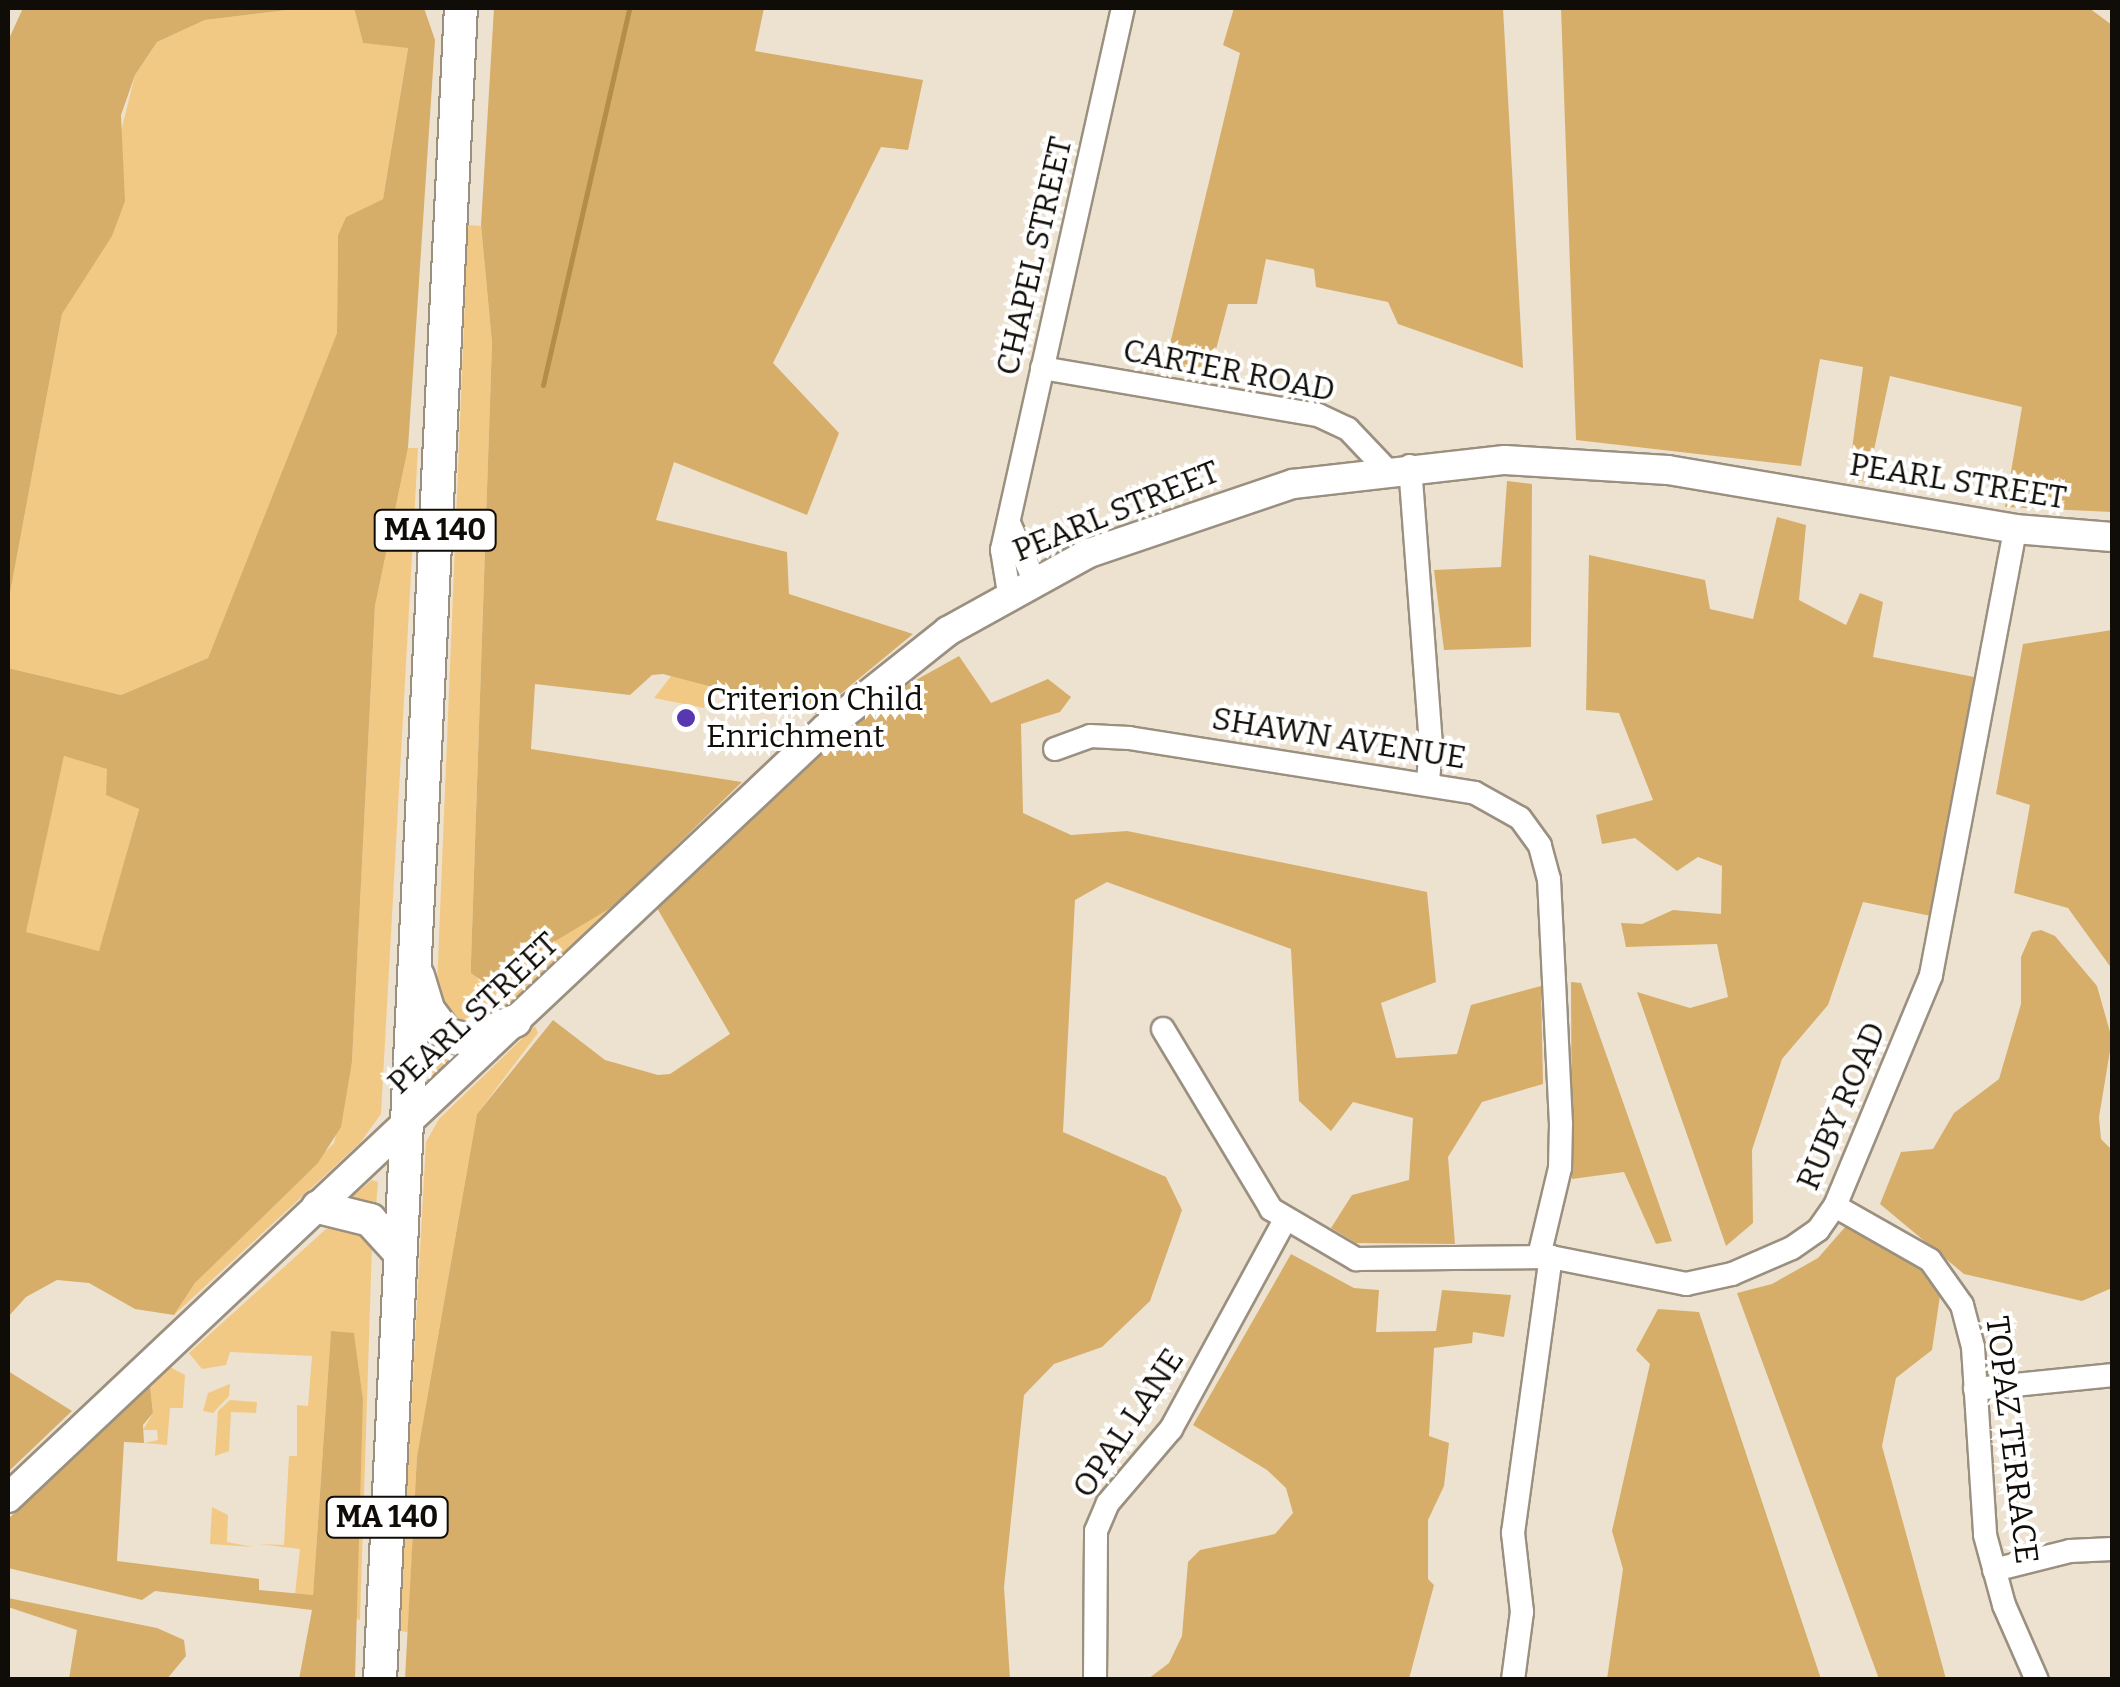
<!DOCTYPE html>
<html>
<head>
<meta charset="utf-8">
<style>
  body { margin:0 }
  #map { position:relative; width:2120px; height:1687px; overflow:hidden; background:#ede2d0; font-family:Bitter,serif }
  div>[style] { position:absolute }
  .green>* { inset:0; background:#f2c984 }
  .forest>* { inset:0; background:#d7ae69 }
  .stream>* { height:5px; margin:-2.5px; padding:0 2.5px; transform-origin:2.5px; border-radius:2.5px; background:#b48d48 }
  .roads { filter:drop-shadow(2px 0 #9b9080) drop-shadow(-2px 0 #9b9080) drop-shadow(0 2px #9b9080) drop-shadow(0 -2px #9b9080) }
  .minor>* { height:22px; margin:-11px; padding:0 11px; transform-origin:11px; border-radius:11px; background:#fff }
  .major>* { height:28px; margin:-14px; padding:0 14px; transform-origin:14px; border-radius:14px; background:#fff }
  .highway>* { height:32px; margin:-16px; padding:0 16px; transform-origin:16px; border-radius:16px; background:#fff }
  .dots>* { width:28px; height:28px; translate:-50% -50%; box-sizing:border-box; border:5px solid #fff; border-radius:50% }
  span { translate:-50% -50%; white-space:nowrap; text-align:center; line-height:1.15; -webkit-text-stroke:8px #fff; paint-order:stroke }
  .shield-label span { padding:2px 8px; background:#fff; border:2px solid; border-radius:8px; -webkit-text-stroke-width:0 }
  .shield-label { font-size:30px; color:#100c07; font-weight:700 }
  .street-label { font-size:32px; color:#100c07 }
  .poi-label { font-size:32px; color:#100c07 }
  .left { translate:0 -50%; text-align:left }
  .frame { position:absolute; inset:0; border:10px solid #100c07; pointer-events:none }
</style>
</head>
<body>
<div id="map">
  <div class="green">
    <div style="clip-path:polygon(304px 8px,354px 8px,363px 43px,408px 47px,383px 199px,346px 217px,338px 235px,337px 333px,208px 658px,121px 695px,8px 668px,8px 604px,62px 314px,85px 277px,135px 75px,157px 42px,205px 20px)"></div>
    <div style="clip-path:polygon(468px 225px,481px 226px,492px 343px,471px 961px,479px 982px,614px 906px,501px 1013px,465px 1032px,437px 1008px,437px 986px)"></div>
    <div style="clip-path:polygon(408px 448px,418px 448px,381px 1114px,360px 1143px,174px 1315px,195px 1283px,334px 1143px,352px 1062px,375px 606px)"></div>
    <div style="clip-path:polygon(672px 675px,708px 685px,704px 708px,654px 698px)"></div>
    <div style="clip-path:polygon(64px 756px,108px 769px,139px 808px,100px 951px,25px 933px)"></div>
    <div style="clip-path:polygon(535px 1026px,538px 1033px,477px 1114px,417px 1456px,408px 1632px,399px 1631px,426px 1142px,439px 1119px)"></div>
    <div style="clip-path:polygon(438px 1043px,455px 1058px,436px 1075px,431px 1072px,432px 1046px)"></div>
    <div style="clip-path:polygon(372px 1180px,378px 1182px,376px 1206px,355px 1204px,352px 1197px)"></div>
    <div style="clip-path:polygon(350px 1223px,372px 1245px,360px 1620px,352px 1618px,363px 1399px,354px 1334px,331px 1332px,313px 1595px,295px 1594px,300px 1549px,259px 1544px,284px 1545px,289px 1456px,297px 1456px,297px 1405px,308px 1406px,312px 1356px,230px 1352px,226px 1365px,202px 1369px,189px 1353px,326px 1229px)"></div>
    <div style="clip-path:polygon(170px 1367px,185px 1375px,183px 1408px,170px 1408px,167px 1445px,144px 1443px,158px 1440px,157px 1430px,143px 1430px,153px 1413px,150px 1386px)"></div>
    <div style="clip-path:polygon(230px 1384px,229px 1396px,213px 1413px,203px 1411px,208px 1393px)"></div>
    <div style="clip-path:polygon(230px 1400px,257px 1402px,256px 1413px,231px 1412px,229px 1451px,215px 1456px,218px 1411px)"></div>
    <div style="clip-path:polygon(212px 1507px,228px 1515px,227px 1542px,253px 1547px,210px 1544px)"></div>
  </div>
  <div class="forest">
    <div style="clip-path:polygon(23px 8px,304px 8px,205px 20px,157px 42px,135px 75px,121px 115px,125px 201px,112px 236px,62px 314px,8px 604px,8px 41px)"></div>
    <div style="clip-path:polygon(evenodd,354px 8px,424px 8px,435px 40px,408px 448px,375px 606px,352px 1062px,341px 1127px,318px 1163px,195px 1283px,174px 1315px,135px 1309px,89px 1283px,57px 1280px,26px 1297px,8px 1317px,8px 668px,121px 695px,208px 658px,337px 333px,338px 235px,346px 217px,383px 199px,408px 48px,363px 43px,354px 8px,64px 756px,107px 769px,106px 795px,139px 809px,99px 951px,26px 932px,64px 756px)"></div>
    <div style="clip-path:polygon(494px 8px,764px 8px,755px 51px,923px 80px,908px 150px,881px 147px,773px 363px,839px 433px,807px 515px,674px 462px,656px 520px,787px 552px,789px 594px,913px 634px,816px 714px,663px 674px,652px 675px,630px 695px,535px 684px,531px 749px,742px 782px,614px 906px,485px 983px,471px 973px,471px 961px,492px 343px,481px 225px)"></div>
    <div style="clip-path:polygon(1234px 8px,1503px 8px,1523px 368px,1398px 324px,1388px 302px,1316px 287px,1314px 269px,1266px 259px,1257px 304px,1228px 304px,1209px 376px,1164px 369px,1240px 53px,1223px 45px)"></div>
    <div style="clip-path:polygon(1561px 8px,2089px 8px,2112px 25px,2112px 512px,2005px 507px,2022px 407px,1890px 376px,1867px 482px,1848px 479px,1863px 367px,1820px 359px,1801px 466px,1576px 440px)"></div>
    <div style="clip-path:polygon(1507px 481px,1532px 484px,1531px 647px,1444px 650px,1434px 570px,1501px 567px)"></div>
    <div style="clip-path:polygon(1777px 517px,1806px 525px,1799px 600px,1846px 625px,1860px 593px,1883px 602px,1873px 657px,1974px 677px,1931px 916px,1863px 902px,1828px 1005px,1782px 1059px,1752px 1150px,1753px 1223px,1726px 1246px,1637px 992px,1690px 1008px,1728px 997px,1717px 944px,1626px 947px,1621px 923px,1642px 924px,1673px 910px,1721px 914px,1722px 866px,1698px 857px,1677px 871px,1635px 838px,1602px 844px,1596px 815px,1653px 800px,1619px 713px,1586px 710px,1589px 555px,1705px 580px,1710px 609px,1753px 619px)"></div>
    <div style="clip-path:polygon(2112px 630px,2112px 969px,2068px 908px,2014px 893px,2030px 805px,1996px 794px,2023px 644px)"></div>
    <div style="clip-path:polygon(959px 656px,991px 703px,1048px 679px,1071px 697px,1060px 712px,1021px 724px,1023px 813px,1071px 835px,1127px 831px,1427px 892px,1436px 982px,1381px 1003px,1396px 1058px,1457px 1054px,1471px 1005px,1541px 986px,1543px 1084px,1482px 1102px,1448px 1157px,1455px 1244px,1356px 1243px,1331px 1228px,1352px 1195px,1409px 1180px,1413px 1118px,1353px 1102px,1331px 1131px,1299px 1101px,1291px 949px,1107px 882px,1075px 900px,1063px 1132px,1166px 1177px,1182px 1210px,1150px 1301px,1102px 1347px,1054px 1364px,1024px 1395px,1004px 1587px,1010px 1679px,405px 1679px,417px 1456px,477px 1114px,553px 1020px,605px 1060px,658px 1075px,670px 1074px,730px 1034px,657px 908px,847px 731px,909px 684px)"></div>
    <div style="clip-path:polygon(2041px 930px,2055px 936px,2097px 986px,2112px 1039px,2099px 1117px,2101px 1139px,2112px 1150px,2112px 1288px,2082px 1301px,1964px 1274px,1880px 1204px,1901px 1152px,1933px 1149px,1954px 1113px,1999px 1079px,2021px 1004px,2021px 957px,2032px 932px)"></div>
    <div style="clip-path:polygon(1571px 982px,1581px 983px,1672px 1241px,1656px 1244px,1624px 1172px,1572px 1179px)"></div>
    <div style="clip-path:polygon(1846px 1226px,1919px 1268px,1940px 1296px,1932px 1350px,1896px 1378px,1882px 1446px,1946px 1679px,1879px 1679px,1737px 1293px,1772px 1284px,1818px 1258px)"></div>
    <div style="clip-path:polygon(1291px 1254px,1354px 1288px,1379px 1290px,1376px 1332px,1436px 1331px,1442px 1290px,1511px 1295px,1504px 1337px,1473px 1332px,1472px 1343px,1434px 1348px,1429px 1436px,1449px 1443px,1444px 1486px,1428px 1520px,1428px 1579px,1434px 1585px,1409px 1679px,1148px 1679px,1169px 1663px,1182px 1636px,1188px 1562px,1200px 1550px,1275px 1534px,1293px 1513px,1286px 1488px,1267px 1470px,1193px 1425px)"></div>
    <div style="clip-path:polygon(1658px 1309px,1699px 1312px,1821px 1679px,1607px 1679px,1623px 1569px,1612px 1531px,1650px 1364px,1636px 1350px)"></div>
    <div style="clip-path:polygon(331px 1331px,354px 1333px,363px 1399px,355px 1679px,299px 1679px,312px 1610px,155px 1591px,142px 1600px,8px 1568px,8px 1519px,150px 1386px,153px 1413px,143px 1425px,144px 1443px,124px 1442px,117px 1561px,259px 1579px,259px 1590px,313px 1595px)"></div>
    <div style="clip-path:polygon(8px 1371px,72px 1411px,8px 1472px)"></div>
    <div style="clip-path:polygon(8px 1598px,157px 1628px,184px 1640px,186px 1656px,167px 1679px,69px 1679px,77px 1630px,8px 1607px)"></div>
  </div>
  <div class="stream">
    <div style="left:543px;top:385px;width:387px;rotate:-77.1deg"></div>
  </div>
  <div class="roads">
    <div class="minor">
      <div style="left:1042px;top:368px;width:280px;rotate:9.7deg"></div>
      <div style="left:1318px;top:415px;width:33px;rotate:25deg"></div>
      <div style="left:1348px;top:429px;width:55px;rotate:46.5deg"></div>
      <div style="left:1410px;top:466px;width:282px;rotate:85.7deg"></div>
      <div style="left:1431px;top:747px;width:37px;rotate:95deg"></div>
      <div style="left:1009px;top:523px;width:62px;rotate:66.3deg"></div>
      <div style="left:1009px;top:593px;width:44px;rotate:-99.2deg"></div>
      <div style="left:1002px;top:550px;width:555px;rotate:-77.42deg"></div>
      <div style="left:1055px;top:749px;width:37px;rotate:-20deg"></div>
      <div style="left:1090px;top:736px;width:39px;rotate:3deg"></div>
      <div style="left:1129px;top:738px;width:350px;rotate:9deg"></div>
      <div style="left:1475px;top:793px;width:51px;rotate:29.1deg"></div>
      <div style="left:1520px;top:818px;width:34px;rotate:54deg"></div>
      <div style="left:1540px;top:846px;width:34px;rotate:75deg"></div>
      <div style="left:1549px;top:879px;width:245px;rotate:87.2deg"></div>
      <div style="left:1561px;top:1124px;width:44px;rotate:91.3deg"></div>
      <div style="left:1560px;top:1168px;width:90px;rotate:103.4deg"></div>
      <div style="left:1163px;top:1029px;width:210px;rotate:59deg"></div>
      <div style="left:1271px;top:1209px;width:99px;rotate:30.5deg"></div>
      <div style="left:1356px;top:1259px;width:195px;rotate:-0.6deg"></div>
      <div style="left:1551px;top:1257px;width:138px;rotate:11.3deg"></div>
      <div style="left:1686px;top:1284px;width:47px;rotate:-12.3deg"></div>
      <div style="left:1732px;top:1274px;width:65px;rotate:-23.4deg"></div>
      <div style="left:1792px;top:1248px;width:32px;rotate:-35deg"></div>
      <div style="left:1818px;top:1230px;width:29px;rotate:-55deg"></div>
      <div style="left:1835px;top:1206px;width:250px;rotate:-67.4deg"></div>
      <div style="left:1931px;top:975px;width:454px;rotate:-79.3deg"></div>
      <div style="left:1835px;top:1206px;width:109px;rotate:29.6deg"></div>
      <div style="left:1930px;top:1260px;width:55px;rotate:54.6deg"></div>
      <div style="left:1962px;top:1305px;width:43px;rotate:75.3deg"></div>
      <div style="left:1973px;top:1347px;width:188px;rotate:86.3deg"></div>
      <div style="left:1985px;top:1535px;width:73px;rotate:74.8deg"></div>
      <div style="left:2004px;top:1605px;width:82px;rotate:66.3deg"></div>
      <div style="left:1975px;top:1389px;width:138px;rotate:-5.8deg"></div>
      <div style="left:1994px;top:1570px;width:78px;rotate:-14deg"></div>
      <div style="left:2070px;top:1551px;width:42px;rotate:-2.7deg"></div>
      <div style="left:1095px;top:1680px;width:149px;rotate:-89.6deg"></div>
      <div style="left:1096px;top:1531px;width:30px;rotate:-67deg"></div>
      <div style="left:1108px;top:1503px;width:97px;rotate:-49.6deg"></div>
      <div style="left:1171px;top:1429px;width:238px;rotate:-61.4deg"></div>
      <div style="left:1513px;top:1680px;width:69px;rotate:-82.5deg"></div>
      <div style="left:1522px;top:1612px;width:80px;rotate:-96.5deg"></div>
      <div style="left:1513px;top:1533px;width:279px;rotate:-82.2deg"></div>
    </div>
    <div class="major">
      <div style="left:8px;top:1498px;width:1123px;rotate:-43.27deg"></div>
      <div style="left:826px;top:728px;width:156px;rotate:-38.5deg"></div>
      <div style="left:948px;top:631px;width:161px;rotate:-29deg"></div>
      <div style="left:1089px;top:553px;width:215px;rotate:-18.7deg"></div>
      <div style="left:1293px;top:484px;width:213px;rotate:-6.5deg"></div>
      <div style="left:1505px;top:460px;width:163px;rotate:3.5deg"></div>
      <div style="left:1668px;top:470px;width:352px;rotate:9.6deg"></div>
      <div style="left:2015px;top:529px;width:97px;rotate:4.7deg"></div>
    </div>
    <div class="highway">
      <div style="left:418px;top:976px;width:37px;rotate:73deg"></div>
      <div style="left:429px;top:1011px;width:30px;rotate:53deg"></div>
      <div style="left:447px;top:1035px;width:25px;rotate:12deg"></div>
      <div style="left:471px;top:1040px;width:48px;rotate:-23.4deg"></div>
      <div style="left:318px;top:1207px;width:54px;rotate:14deg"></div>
      <div style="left:370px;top:1220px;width:45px;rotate:47.7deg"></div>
      <div style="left:380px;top:1680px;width:1674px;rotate:-87.23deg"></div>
    </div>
  </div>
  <div class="dots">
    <div style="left:686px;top:718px;background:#5838b0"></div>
  </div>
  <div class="shield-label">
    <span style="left:435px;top:530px">MA 140</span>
    <span style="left:387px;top:1517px">MA 140</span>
  </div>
  <div class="street-label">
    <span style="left:1034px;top:256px;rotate:-77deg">CHAPEL STREET</span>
    <span style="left:1229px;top:370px;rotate:11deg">CARTER ROAD</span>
    <span style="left:1958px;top:481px;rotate:9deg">PEARL STREET</span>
    <span style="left:1116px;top:511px;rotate:-22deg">PEARL STREET</span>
    <span style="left:1339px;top:738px;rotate:9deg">SHAWN AVENUE</span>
    <span style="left:473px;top:1013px;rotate:-43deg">PEARL STREET</span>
    <span style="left:1841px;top:1106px;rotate:-67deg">RUBY ROAD</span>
    <span style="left:1128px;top:1423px;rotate:-56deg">OPAL LANE</span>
    <span style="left:2012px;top:1440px;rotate:83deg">TOPAZ TERRACE</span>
  </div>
  <div class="poi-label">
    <span class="left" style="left:706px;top:718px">Criterion Child<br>Enrichment</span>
  </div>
  <div class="frame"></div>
</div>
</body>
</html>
